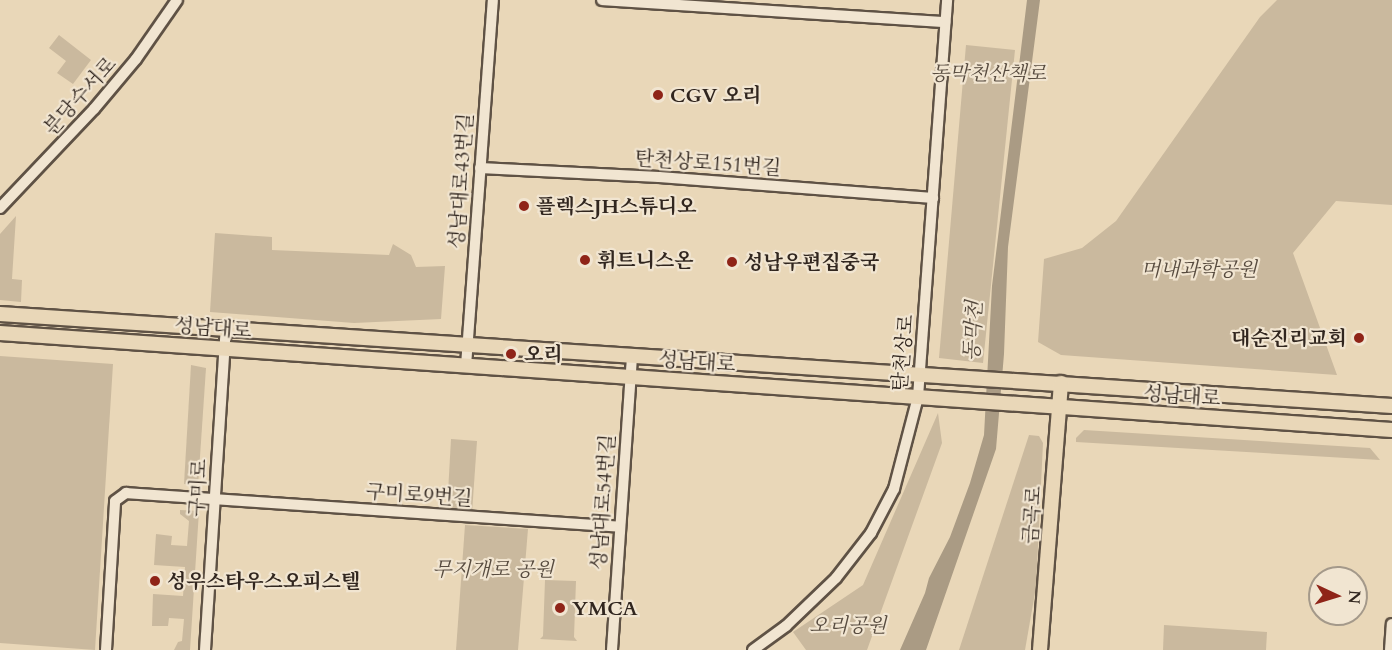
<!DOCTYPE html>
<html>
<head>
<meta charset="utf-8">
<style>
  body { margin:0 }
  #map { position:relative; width:1392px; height:650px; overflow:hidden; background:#e9d7b8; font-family:Cardo,"Noto Serif KR",serif }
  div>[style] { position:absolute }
  .green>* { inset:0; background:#cab99e }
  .water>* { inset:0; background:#aa9b84 }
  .roads { filter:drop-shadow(2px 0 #5f5245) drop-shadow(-2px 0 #5f5245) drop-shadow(0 2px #5f5245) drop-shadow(0 -2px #5f5245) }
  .minor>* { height:10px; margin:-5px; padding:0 5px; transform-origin:5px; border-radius:5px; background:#f1e5d1 }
  .major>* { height:14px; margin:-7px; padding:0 7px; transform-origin:7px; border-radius:7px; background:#e9d7b8 }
  .dots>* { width:16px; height:16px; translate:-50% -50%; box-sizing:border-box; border:3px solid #f1e5d1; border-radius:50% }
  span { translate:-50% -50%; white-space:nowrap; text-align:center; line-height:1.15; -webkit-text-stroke:4.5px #f1e5d1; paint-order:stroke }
  .park-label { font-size:20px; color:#574b3f; font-style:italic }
  .poi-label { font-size:20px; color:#31261f; font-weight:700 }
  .left { translate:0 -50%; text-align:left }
  .right { translate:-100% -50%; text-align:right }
  .street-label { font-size:20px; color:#31261f }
  .water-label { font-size:21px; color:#55493d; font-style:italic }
  .north { position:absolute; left:1308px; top:566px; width:60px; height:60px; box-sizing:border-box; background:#f1e5d1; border:2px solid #a4998a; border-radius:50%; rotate:94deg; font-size:16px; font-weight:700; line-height:24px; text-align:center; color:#31261f }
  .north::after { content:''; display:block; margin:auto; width:21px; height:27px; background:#8f2418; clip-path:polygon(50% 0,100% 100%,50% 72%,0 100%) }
</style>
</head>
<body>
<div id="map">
  <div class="green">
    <div style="clip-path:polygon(1277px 0,1392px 0,1392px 205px,1336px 201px,1293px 253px,1337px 375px,1061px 355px,1038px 342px,1044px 259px,1082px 248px,1116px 221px,1260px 17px)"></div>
    <div style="clip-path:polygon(59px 35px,91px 60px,73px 84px,57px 73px,66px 61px,49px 48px)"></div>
    <div style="clip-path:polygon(966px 45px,1015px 50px,983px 363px,939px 358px)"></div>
    <div style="clip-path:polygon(16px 216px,12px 279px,22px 280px,21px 302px,0 300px,0 234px)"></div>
    <div style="clip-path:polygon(215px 233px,272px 237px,272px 250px,389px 255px,393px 244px,411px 255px,416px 267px,445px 266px,441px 319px,354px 323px,210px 312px)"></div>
    <div style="clip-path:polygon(0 356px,113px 364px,95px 650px,0 643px)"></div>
    <div style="clip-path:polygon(191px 365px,206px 368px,198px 486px,184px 484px)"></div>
    <div style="clip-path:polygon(938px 413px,942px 443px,867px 650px,806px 650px,793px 632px,863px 585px)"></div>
    <div style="clip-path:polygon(1084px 430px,1370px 448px,1380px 460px,1076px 442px,1076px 438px)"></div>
    <div style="clip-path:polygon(1029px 435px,1039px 436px,1043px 443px,1036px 587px,1025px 650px,959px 650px)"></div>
    <div style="clip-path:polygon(451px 439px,477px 441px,472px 513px,447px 511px)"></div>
    <div style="clip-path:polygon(180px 510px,199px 511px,190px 650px,174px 650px,178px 642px,182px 641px,184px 619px,169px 618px,168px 626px,152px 626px,153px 594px,183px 596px,185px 567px,154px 565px,156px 534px,172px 536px,171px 545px,187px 546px,189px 521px,180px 514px)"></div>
    <div style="clip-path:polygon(465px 525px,528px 529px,518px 650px,456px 650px)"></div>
    <div style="clip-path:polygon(545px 580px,576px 581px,574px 637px,577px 641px,540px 639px,543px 636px)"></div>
    <div style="clip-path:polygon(1164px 625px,1267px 632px,1266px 650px,1163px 650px)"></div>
  </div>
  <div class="water">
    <div style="clip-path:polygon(1027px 0,1040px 0,1008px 247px,1004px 354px,996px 449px,926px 650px,900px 650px,925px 593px,929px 578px,950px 537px,970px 483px,984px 435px,992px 286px)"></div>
  </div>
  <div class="roads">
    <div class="minor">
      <div style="left:602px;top:0;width:344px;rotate:3.7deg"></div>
      <div style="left:480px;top:168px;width:179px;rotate:2.9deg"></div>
      <div style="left:659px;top:177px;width:275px;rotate:4.4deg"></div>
      <div style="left:0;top:208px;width:137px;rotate:-46.5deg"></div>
      <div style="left:94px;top:109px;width:65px;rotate:-50deg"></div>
      <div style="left:136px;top:59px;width:72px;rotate:-55.2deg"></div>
      <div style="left:466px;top:366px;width:367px;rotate:-85.8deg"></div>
      <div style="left:106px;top:650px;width:149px;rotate:-86.5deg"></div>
      <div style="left:115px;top:501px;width:14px;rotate:-36deg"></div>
      <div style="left:126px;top:493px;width:494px;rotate:3.9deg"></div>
      <div style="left:205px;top:650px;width:322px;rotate:-86.3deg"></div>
      <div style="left:612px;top:650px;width:295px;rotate:-86.1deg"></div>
      <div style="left:753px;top:650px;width:41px;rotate:-36deg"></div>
      <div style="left:786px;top:626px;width:69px;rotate:-43.8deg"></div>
      <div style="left:836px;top:578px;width:57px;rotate:-52.1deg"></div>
      <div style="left:871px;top:533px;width:50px;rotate:-62.4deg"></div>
      <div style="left:894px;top:489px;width:95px;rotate:-75.4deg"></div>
      <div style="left:918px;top:397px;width:398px;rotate:-85.8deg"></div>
      <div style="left:1390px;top:650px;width:26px;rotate:-86deg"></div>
    </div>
    <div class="major">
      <div style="left:0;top:314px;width:1395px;rotate:3.78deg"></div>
      <div style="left:0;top:333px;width:1395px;rotate:3.99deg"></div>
      <div style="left:1040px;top:650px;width:268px;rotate:-85.5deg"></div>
    </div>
  </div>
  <div class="dots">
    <div style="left:658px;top:95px;background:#8f2418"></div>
    <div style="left:524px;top:206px;background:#8f2418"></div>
    <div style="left:585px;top:260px;background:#8f2418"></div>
    <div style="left:732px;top:262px;background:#8f2418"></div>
    <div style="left:1359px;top:338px;background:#8f2418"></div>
    <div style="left:511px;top:354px;background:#8f2418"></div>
    <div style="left:155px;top:581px;background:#8f2418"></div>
    <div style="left:560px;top:608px;background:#8f2418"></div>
  </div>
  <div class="park-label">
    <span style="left:988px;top:73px">동막천산책로</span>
    <span style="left:1199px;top:269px">머내과학공원</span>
    <span style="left:493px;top:569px">무지개로 공원</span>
    <span style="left:848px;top:625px">오리공원</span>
  </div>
  <div class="poi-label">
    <span class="left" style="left:670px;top:95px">CGV 오리</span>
    <span class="left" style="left:536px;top:206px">플렉스JH스튜디오</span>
    <span class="left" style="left:597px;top:260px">휘트니스온</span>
    <span class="left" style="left:744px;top:262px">성남우편집중국</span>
    <span class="right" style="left:1347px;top:338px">대순진리교회</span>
    <span class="left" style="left:524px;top:354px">오리</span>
    <span class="left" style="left:167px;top:581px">성우스타우스오피스텔</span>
    <span class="left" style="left:572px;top:608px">YMCA</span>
  </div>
  <div class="street-label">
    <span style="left:80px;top:96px;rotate:-48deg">분당수서로</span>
    <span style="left:708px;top:163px;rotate:4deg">탄천상로151번길</span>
    <span style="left:461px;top:181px;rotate:-86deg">성남대로43번길</span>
    <span style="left:213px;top:328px;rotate:4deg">성남대로</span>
    <span style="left:903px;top:353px;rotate:-85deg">탄천상로</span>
    <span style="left:697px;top:362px;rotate:4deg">성남대로</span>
    <span style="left:1182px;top:396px;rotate:4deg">성남대로</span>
    <span style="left:198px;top:488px;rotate:-87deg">구미로</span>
    <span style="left:419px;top:495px;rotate:4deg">구미로9번길</span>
    <span style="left:603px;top:502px;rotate:-86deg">성남대로54번길</span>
    <span style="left:1032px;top:515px;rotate:-86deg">금곡로</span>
  </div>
  <div class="water-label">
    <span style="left:974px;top:331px;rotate:-87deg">동막천</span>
  </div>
  <div class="north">N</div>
</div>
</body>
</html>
